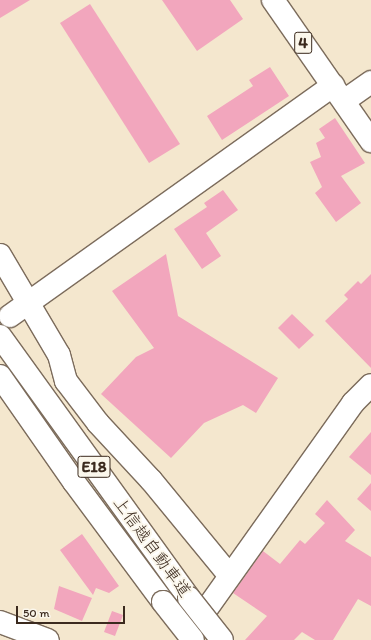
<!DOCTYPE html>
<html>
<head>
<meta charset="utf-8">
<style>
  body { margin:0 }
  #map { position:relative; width:371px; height:640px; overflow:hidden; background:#f4e7ce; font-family:Itim,"Klee One",sans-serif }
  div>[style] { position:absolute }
  .building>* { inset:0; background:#f2a6bd }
  .roads { filter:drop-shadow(1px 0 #7c6c5c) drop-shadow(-1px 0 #7c6c5c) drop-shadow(0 1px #7c6c5c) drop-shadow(0 -1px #7c6c5c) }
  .minor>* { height:22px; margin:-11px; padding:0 11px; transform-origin:11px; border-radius:11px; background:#fff }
  .major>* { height:22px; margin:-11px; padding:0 11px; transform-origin:11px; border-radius:11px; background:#fff }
  .highway>* { height:22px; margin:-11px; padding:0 11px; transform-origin:11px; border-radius:11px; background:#fff }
  .bridges { filter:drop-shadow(1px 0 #7c6c5c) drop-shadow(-1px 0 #7c6c5c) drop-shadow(0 1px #7c6c5c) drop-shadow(0 -1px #7c6c5c) }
  .highway-bridge>* { height:22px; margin:-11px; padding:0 11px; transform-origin:11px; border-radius:11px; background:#fff }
  span { translate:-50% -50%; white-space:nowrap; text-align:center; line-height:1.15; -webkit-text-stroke:4px #fbf7ec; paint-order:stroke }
  .shield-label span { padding:1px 3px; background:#fbf7ec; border:1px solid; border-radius:3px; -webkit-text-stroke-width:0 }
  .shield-label { font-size:16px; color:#3b2a1e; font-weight:700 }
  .street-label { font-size:17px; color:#3b2a1e }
  .scale { position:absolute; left:16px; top:606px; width:109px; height:18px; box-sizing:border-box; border:2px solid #3b2a1e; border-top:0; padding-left:5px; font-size:12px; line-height:14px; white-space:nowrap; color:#3b2a1e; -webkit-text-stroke:3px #fbf7ec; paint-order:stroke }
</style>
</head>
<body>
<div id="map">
  <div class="building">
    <div style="clip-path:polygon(0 0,30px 0,0 18px)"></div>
    <div style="clip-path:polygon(162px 0,230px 0,243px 19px,197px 51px)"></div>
    <div style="clip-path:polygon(90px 4px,180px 144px,149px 163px,60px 23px)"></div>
    <div style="clip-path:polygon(270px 67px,289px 96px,222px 140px,207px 116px,253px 86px,249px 80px)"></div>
    <div style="clip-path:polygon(335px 118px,365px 163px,341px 176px,361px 203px,336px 222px,315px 193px,322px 187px,310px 162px,321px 157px,316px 143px,325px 138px,319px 129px)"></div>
    <div style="clip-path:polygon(223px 190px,238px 210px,206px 233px,221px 256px,202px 269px,174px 229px,207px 207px,204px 203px)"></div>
    <div style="clip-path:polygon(166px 254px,178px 316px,278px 378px,256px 413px,243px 405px,204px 423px,171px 458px,101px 394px,136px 357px,154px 348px,112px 291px)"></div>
    <div style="clip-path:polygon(371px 274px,371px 368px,325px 321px,348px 299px,344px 295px,358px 281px,361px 284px)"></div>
    <div style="clip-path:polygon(292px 314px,314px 335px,299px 349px,278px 328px)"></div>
    <div style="clip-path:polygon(371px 432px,371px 475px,349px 457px)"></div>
    <div style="clip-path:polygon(371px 483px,371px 511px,357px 499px)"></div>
    <div style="clip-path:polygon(327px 500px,355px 530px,345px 541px,371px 557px,371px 606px,358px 599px,333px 640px,315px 640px,302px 632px,294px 640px,245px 640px,267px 616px,233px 593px,263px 551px,280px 564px,300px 540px,305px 544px,325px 523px,315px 514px)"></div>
    <div style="clip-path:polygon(82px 534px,119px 586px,109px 593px,96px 588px,93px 595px,60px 550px)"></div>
    <div style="clip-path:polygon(59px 586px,92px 598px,82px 621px,54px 609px)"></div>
    <div style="clip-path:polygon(112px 611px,123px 615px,115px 636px,104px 632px)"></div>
  </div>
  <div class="roads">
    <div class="minor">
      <div style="left:344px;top:101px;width:33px;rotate:-35deg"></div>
      <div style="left:0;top:255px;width:116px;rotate:59.5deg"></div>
      <div style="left:59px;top:355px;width:27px;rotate:75deg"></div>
      <div style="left:66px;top:381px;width:53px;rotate:52.7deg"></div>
      <div style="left:98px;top:423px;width:78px;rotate:47.1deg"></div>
      <div style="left:151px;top:480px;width:123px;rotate:50.6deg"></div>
      <div style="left:10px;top:316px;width:397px;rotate:-35.5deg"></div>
      <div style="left:191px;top:631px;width:280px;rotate:-54.6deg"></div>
      <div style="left:353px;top:403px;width:25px;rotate:-45deg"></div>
    </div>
    <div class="major">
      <div style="left:273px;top:0;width:172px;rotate:55.2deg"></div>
      <div style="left:0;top:622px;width:51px;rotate:20.6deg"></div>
    </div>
    <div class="highway">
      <div style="left:0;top:336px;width:323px;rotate:54.2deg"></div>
      <div style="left:0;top:376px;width:129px;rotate:55.1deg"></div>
      <div style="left:74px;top:482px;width:149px;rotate:53.4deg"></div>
    </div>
  </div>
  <div class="bridges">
    <div class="highway-bridge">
      <div style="left:189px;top:598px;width:53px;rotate:51.8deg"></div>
      <div style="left:163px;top:602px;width:48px;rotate:51.7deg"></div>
    </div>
  </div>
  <div class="shield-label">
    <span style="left:303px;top:43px">4</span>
    <span style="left:94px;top:467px">E18</span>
  </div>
  <div class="street-label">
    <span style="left:152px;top:547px;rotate:54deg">上信越自動車道</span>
  </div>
  <div class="scale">50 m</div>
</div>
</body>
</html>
